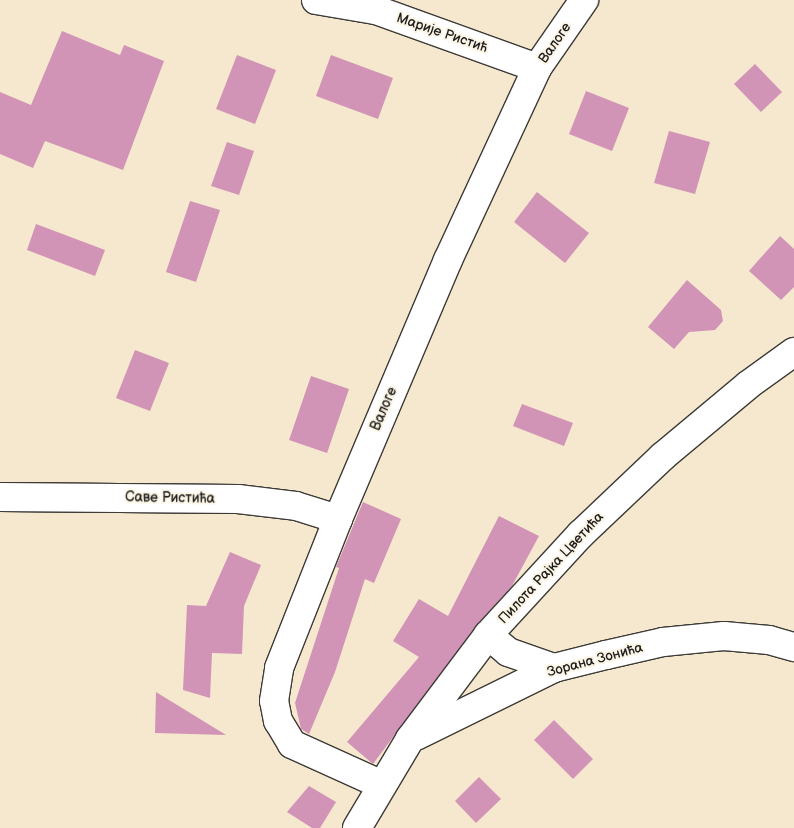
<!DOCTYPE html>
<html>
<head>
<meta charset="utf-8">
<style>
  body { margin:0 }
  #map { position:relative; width:794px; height:828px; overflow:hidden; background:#f6e8ce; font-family:"Balsamiq Sans",sans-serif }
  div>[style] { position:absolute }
  .building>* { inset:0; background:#d194b6 }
  .roads { filter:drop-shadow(1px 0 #3d3b37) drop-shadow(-1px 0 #3d3b37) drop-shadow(0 1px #3d3b37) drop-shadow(0 -1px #3d3b37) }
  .minor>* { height:28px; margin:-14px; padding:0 14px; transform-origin:14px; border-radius:14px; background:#fff }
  span { translate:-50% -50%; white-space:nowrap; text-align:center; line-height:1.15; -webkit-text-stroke:4px #fcf5e5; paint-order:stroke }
  .street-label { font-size:14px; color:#1c1c1c }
</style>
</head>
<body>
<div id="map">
  <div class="building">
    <div style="clip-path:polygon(62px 31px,120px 55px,124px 45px,164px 61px,123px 170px,45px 141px,33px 168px,0 154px,0 92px,31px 105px)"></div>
    <div style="clip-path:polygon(237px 55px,276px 70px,255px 124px,216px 109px)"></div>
    <div style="clip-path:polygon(331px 55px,393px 78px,378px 119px,316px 96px)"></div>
    <div style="clip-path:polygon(755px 64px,782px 92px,761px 112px,734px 84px)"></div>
    <div style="clip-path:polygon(586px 91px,629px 108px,612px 151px,569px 134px)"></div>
    <div style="clip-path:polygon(669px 131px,710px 142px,695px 194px,654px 183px)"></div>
    <div style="clip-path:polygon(227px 142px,254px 151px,239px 195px,211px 186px)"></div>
    <div style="clip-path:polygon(537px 192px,589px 233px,565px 263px,514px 222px)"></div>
    <div style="clip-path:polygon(190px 201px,220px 210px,196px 282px,166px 272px)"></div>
    <div style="clip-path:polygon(36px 224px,105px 250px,95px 276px,27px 250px)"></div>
    <div style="clip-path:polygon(780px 236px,794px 249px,794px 287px,781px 300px,749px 271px)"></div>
    <div style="clip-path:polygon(687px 280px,721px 310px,723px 321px,715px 330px,689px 332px,674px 349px,648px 327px)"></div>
    <div style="clip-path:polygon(135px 350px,169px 363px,150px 411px,116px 398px)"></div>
    <div style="clip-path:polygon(311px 376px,349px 389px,327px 453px,289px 440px)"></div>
    <div style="clip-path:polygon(522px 404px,573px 423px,564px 446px,513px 426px)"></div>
    <div style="clip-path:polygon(363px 502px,401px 519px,374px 583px,365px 579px,335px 672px,309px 734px,301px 729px,295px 703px,339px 568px,336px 567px)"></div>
    <div style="clip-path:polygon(499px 516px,539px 536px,512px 586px,476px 626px,373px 764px,347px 742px,419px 657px,393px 641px,419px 599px,448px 616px)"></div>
    <div style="clip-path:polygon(230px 552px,261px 565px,244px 606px,242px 654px,212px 653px,210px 698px,183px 690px,187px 605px,206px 606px)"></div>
    <div style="clip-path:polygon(156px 692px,226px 735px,155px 733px)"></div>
    <div style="clip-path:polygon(554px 720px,593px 759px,573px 779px,534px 740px)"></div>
    <div style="clip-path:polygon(479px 777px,501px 799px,476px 823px,455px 801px)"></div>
    <div style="clip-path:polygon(309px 786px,336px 802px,320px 828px,312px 828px,287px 812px)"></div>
  </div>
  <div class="roads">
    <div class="minor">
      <div style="left:316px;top:0;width:61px;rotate:9.5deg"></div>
      <div style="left:376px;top:10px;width:171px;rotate:19.8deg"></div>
      <div style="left:0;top:497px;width:238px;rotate:0.5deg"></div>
      <div style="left:238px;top:499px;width:58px;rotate:6.9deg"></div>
      <div style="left:296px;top:506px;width:44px;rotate:17.2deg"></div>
      <div style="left:488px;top:635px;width:26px;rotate:40deg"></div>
      <div style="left:508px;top:652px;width:49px;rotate:19.2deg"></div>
      <div style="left:416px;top:736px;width:154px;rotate:-26.2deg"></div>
      <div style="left:554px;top:668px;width:54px;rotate:-14deg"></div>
      <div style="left:606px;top:655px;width:58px;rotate:-12.8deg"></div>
      <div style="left:663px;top:642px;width:61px;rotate:-5.6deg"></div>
      <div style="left:724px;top:636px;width:45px;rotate:5.1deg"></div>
      <div style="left:769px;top:640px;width:26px;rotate:16deg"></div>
      <div style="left:380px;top:784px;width:97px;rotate:-155.6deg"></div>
      <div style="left:292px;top:744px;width:27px;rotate:-121deg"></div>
      <div style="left:278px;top:721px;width:20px;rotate:-101deg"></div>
      <div style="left:274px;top:701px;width:33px;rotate:-81deg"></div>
      <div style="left:279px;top:668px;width:160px;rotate:-68.4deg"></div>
      <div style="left:338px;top:519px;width:281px;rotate:-67deg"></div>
      <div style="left:448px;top:260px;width:212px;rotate:-65.1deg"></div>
      <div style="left:537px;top:68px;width:83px;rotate:-55.3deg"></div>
      <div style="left:357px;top:828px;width:104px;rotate:-59.2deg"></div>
      <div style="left:410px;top:739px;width:130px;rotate:-53.1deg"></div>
      <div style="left:488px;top:635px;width:137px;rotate:-47.4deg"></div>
      <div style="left:581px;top:534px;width:112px;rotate:-43.5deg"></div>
      <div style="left:662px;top:457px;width:112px;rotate:-39.9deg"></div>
      <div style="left:748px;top:385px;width:57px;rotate:-35.7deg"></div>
    </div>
  </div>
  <div class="street-label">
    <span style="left:442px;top:33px;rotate:19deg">Марије Ристић</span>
    <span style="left:555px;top:43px;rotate:-55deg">Валоге</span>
    <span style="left:384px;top:409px;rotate:-67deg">Валоге</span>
    <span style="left:170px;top:498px;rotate:1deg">Саве Ристића</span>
    <span style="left:551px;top:568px;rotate:-47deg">Пилота Рајка Цветића</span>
    <span style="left:595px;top:660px;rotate:-15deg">Зорана Зонића</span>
  </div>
</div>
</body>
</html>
